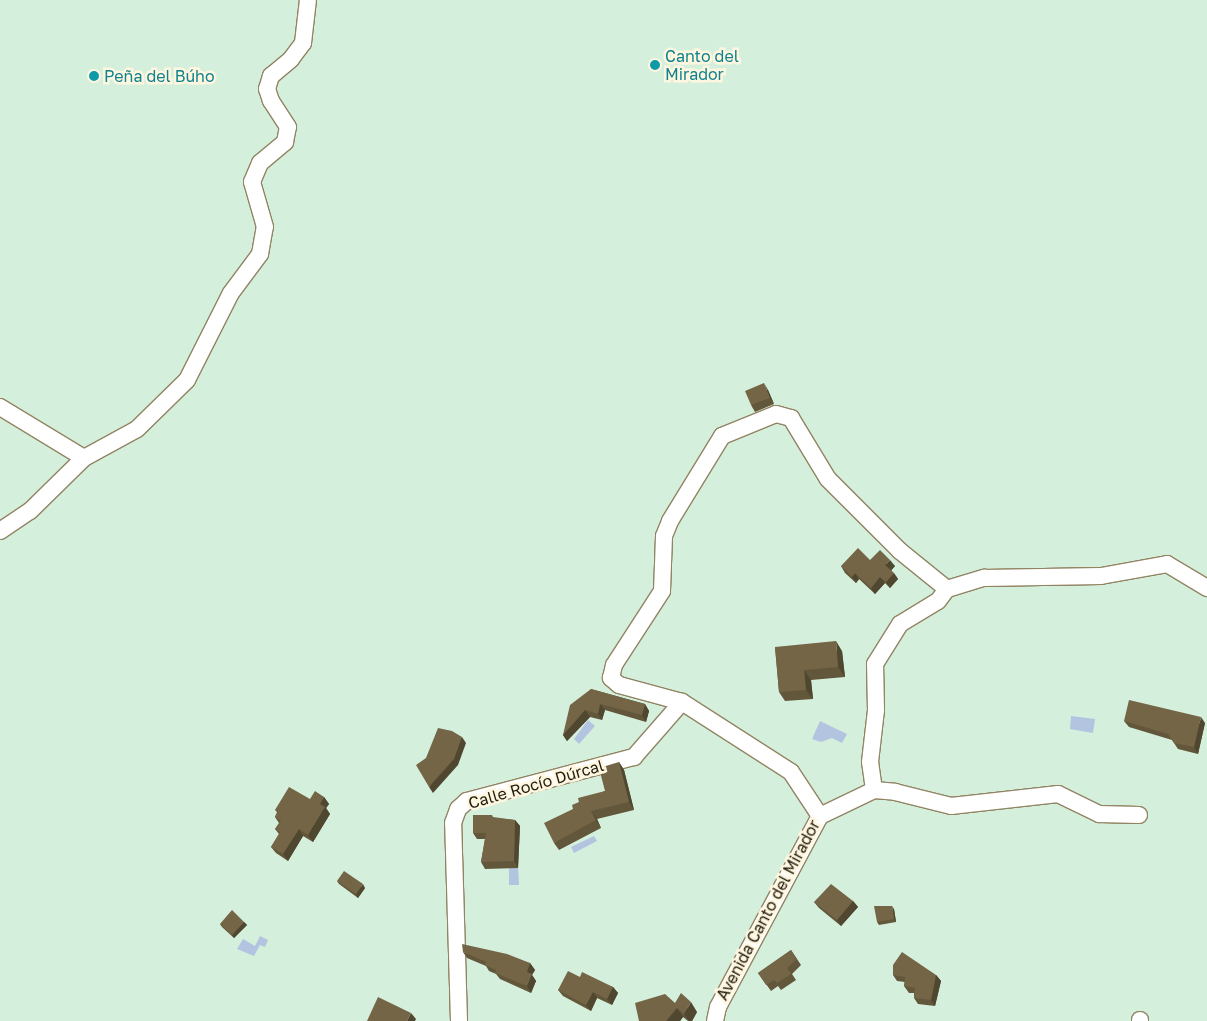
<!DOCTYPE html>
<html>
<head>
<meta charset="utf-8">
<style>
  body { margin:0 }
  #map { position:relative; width:1207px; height:1021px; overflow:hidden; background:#fff6e0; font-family:"Golos Text",sans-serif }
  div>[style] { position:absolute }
  .green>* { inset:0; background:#d5efdd }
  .water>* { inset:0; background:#b3c4e1 }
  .roads { filter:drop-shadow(1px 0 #928463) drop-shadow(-1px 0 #928463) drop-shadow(0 1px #928463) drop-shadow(0 -1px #928463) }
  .minor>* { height:16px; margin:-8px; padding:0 8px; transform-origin:8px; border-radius:8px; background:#fff }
  .wall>* { inset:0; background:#63573b }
  .shaded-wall>* { inset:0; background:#504730 }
  .building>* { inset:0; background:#736545 }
  .dots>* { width:14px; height:14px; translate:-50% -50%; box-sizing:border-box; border:2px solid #fff6e0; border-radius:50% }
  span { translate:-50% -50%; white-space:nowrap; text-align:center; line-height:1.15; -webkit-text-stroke:5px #fff6e0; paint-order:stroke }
  .culture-label { font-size:16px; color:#0d838f }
  .left { translate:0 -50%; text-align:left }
  .street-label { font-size:16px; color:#201b0d }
</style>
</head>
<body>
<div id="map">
  <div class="green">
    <div style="clip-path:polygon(0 0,1207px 0,1207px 1021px,0 1021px)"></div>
  </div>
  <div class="water">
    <div style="clip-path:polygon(1071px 716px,1095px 719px,1093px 733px,1070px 729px)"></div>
    <div style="clip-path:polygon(588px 720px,595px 726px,579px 744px,574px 739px)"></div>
    <div style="clip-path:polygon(820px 721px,847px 734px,842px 743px,832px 738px,821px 742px,812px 739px)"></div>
    <div style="clip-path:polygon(594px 836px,597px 841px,574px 853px,571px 847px)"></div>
    <div style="clip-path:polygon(509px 863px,518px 863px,519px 885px,509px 885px)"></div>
    <div style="clip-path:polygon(260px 936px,268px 940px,265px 947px,260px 945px,254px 956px,237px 949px,243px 939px,255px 946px)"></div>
  </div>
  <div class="roads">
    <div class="minor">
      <div style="left:0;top:407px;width:98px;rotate:31.3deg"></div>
      <div style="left:0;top:531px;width:36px;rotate:-34deg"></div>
      <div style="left:30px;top:511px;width:76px;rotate:-44.5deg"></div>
      <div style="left:84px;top:458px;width:60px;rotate:-28.7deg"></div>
      <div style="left:137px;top:429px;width:70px;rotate:-44.4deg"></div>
      <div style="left:187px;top:380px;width:97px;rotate:-63.2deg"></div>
      <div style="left:231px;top:293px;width:49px;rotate:-53.4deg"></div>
      <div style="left:260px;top:254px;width:27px;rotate:-80deg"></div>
      <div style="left:265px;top:227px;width:47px;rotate:-106.1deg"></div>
      <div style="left:252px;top:182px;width:21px;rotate:-67deg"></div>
      <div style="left:260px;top:163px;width:33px;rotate:-40deg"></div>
      <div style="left:285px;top:142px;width:15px;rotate:-79deg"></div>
      <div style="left:288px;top:127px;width:31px;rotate:-123deg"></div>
      <div style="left:271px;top:101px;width:13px;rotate:-108deg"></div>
      <div style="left:267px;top:89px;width:14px;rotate:-73deg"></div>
      <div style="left:271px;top:76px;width:26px;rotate:-40deg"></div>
      <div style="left:291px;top:59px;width:20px;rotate:-53deg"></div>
      <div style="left:303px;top:43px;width:43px;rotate:-83.4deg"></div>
      <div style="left:874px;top:790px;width:28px;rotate:-98deg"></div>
      <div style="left:870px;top:762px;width:52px;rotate:-83.4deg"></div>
      <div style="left:876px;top:710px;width:46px;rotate:-91.2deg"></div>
      <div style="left:875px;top:664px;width:47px;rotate:-58deg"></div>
      <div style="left:900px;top:624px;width:44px;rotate:-31.2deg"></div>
      <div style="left:938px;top:601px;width:15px;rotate:-53deg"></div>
      <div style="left:820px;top:816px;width:60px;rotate:-25.7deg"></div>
      <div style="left:874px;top:790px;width:21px;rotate:5deg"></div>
      <div style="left:895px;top:792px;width:58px;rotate:14deg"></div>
      <div style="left:951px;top:806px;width:108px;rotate:-6.4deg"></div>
      <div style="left:1058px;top:794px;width:46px;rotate:26deg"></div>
      <div style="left:1099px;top:814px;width:40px;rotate:1.4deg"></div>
      <div style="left:459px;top:1021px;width:198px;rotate:-91.7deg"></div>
      <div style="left:453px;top:823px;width:15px;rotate:-70deg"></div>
      <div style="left:458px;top:809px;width:12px;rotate:-42deg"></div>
      <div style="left:467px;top:801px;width:173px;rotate:-14.8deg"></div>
      <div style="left:634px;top:757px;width:73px;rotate:-48.9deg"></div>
      <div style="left:715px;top:1021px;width:14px;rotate:-78deg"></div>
      <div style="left:718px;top:1007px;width:217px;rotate:-61.9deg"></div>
      <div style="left:820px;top:816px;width:53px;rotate:-123.4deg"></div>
      <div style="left:791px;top:772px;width:130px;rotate:-147.3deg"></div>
      <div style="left:682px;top:702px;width:65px;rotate:-164.9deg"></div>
      <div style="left:619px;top:685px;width:11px;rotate:-139deg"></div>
      <div style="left:611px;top:678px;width:13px;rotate:-77deg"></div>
      <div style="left:614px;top:665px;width:88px;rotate:-57deg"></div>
      <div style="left:662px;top:591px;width:55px;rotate:-87.9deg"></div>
      <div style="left:664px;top:536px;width:16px;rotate:-68deg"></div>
      <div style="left:670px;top:521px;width:100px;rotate:-58.5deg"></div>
      <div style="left:722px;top:436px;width:58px;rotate:-22.2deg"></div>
      <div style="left:776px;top:414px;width:16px;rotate:15deg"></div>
      <div style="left:791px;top:418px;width:71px;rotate:58.8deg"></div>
      <div style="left:828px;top:479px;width:102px;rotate:45deg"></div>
      <div style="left:900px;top:551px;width:60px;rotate:39deg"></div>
      <div style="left:947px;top:589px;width:39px;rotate:-17deg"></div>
      <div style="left:984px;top:578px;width:117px;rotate:-1deg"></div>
      <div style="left:1101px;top:576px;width:67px;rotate:-10.3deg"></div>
      <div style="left:1167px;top:564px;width:47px;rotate:31deg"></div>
      <div style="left:1140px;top:1021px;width:1px;rotate:-90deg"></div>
    </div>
  </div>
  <div class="wall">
    <div style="clip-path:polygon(768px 390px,774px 404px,755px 412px,751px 405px)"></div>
    <div style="clip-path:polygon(870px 560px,895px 566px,891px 570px,898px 579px,890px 588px,885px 583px,875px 594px,859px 579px,856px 583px,845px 573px,841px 566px)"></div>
    <div style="clip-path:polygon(775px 647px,842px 651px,845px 677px,811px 680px,813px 699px,785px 701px,779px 692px)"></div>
    <div style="clip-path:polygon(591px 689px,645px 704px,649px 711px,646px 722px,605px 710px,602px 720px,590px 717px,567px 741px,563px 735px)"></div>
    <div style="clip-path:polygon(1124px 721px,1205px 723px,1198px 754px,1178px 749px,1172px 740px,1129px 727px)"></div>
    <div style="clip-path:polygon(619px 762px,624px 770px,634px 810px,597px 819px,601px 828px,559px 850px,554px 843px,573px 809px,579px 802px,605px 791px)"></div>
    <div style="clip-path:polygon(324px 797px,329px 804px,326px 808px,330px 814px,313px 842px,303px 836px,288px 861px,276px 853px,271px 847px,279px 834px,275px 829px,279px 823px,275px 817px,277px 812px,275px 810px,310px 799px)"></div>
    <div style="clip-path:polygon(494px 818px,515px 820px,520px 826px,518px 868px,485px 869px,481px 862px,485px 839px,477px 839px,473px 833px)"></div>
    <div style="clip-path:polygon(337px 881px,365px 888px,358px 898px,339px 884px)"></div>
    <div style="clip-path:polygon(853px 901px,858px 907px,841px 926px,819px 908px,814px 902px)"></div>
    <div style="clip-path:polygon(894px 909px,896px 922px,879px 925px,877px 922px)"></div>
    <div style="clip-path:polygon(244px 922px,247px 925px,234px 938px,222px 927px,220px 924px)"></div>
    <div style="clip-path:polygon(791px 950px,801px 965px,792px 974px,796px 980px,781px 990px,778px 986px,771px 991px,758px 973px)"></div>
    <div style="clip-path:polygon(463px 952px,530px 963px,535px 970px,532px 975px,536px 981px,531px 993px,500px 979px,496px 974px,489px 971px,486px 966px,467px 958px)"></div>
    <div style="clip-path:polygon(893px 975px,936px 975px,941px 981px,935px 1006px,918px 1004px,914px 998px,914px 993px,909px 993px,904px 986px,905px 982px,897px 981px)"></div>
    <div style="clip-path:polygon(580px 977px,613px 987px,618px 993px,612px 1005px,597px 998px,591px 1011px,563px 996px,558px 990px)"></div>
    <div style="clip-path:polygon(675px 1003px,697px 1012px,692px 1021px,688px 1021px,683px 1017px,680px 1021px,639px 1021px)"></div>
  </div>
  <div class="shaded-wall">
    <div style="clip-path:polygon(764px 383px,768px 390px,774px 404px,770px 398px)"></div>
    <div style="clip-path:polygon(890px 560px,895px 566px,890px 572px,885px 565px)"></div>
    <div style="clip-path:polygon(855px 573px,859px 579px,856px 583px,852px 577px)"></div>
    <div style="clip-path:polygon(894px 573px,898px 579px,890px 588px,886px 582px)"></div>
    <div style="clip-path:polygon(880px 577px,885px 583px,875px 594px,871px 588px)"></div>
    <div style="clip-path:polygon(836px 641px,842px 651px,845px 677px,838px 667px)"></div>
    <div style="clip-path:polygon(804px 670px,811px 680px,813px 699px,806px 690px)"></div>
    <div style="clip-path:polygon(600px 704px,605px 710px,602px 720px,598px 714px)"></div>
    <div style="clip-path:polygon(645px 704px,649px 711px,646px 722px,642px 715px)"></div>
    <div style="clip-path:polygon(585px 710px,590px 717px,567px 741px,563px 735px)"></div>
    <div style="clip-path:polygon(1201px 717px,1205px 723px,1198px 754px,1194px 747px)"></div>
    <div style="clip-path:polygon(462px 737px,466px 743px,458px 765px,433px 793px,429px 787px)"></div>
    <div style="clip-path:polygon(619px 762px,624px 770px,634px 810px,629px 802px)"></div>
    <div style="clip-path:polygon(324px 797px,329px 804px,326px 808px,330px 814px,313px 842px,308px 835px,320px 804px)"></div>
    <div style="clip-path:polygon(591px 811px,597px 819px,601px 828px,596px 820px)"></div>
    <div style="clip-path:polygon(515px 820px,520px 826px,518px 868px,514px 861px)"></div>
    <div style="clip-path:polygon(299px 829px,303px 836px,288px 861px,283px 854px)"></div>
    <div style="clip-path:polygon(363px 884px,365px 888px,358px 898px,356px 894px)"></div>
    <div style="clip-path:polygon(853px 901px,858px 907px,841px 926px,837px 920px)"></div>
    <div style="clip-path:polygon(892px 906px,894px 909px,896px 922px,894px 919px)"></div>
    <div style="clip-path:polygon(244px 922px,247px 925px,234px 938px,232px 935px)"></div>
    <div style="clip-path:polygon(530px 963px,535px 970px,532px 975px,536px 981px,531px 993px,527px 986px,527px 972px)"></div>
    <div style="clip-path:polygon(936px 975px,941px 981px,935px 1006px,931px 1000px)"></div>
    <div style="clip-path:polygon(613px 987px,618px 993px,612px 1005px,607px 999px)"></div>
    <div style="clip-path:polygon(593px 992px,597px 998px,591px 1011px,586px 1005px)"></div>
    <div style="clip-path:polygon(691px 1002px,697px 1012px,692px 1021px,689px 1021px,684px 1014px)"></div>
    <div style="clip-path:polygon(677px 1008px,683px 1017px,680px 1021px,666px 1021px)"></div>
    <div style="clip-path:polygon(411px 1013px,416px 1019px,415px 1021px,407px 1021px)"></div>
  </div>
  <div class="building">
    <div style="clip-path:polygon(764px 383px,770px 398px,751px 405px,745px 391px)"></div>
    <div style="clip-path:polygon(858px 548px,870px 560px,880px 550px,890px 560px,885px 565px,894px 573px,886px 582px,880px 577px,871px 588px,855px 573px,852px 577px,841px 566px)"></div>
    <div style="clip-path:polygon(836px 641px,838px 667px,804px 670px,806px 690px,779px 692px,775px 647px)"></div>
    <div style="clip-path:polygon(591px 689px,645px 704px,642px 715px,600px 704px,598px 714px,585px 710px,563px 735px,570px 705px)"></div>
    <div style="clip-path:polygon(1129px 700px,1201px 717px,1194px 747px,1174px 743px,1168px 734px,1124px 721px)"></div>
    <div style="clip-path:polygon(438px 728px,452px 731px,462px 737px,454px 759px,429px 787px,416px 765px,426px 758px)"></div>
    <div style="clip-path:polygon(619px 762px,629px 802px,591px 811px,596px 820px,554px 843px,544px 823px,573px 809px,572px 805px,579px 802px,578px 798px,605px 791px,599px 768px)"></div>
    <div style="clip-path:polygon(289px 787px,310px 799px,315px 791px,324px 797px,320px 804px,325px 807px,308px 835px,299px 829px,283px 854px,271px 847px,280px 832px,275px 829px,281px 821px,275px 817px,278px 811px,275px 810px)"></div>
    <div style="clip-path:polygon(473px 815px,492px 815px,493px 817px,515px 820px,514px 861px,481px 862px,486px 833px,473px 833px)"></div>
    <div style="clip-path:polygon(344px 871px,363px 884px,356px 894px,337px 881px)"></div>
    <div style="clip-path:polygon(831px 884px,853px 901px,837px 920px,814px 902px)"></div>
    <div style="clip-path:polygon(874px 906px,892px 906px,894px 919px,877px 922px)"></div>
    <div style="clip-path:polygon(232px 910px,244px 922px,232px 935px,220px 924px)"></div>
    <div style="clip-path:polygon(462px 944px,507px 954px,530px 963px,527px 972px,532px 974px,527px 986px,495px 973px,496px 970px,485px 965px,486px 962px,463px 952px)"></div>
    <div style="clip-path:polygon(791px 950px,797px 959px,787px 968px,791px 974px,777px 983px,774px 980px,766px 985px,758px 973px)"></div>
    <div style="clip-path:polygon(902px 952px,936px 975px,931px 1000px,914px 998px,915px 988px,904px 986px,905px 977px,893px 975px,893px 965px)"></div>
    <div style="clip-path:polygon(568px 971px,580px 977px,582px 972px,613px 987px,607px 999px,593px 992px,586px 1005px,558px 990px)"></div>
    <div style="clip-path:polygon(681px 993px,691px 1002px,684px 1014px,677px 1008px,666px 1021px,639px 1021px,635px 1003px,665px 994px,675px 1003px)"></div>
    <div style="clip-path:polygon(378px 997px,411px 1013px,407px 1021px,367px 1021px)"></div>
  </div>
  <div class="dots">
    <div style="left:655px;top:65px;background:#0f9aa8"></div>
    <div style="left:94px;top:76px;background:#0f9aa8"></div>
  </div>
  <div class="culture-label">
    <span class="left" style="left:665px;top:65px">Canto del<br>Mirador</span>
    <span class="left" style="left:104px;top:76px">Peña del Búho</span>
  </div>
  <div class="street-label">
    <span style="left:536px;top:784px;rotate:-16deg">Calle Rocío Dúrcal</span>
    <span style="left:768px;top:910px;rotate:-62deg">Avenida Canto del Mirador</span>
  </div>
</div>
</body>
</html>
